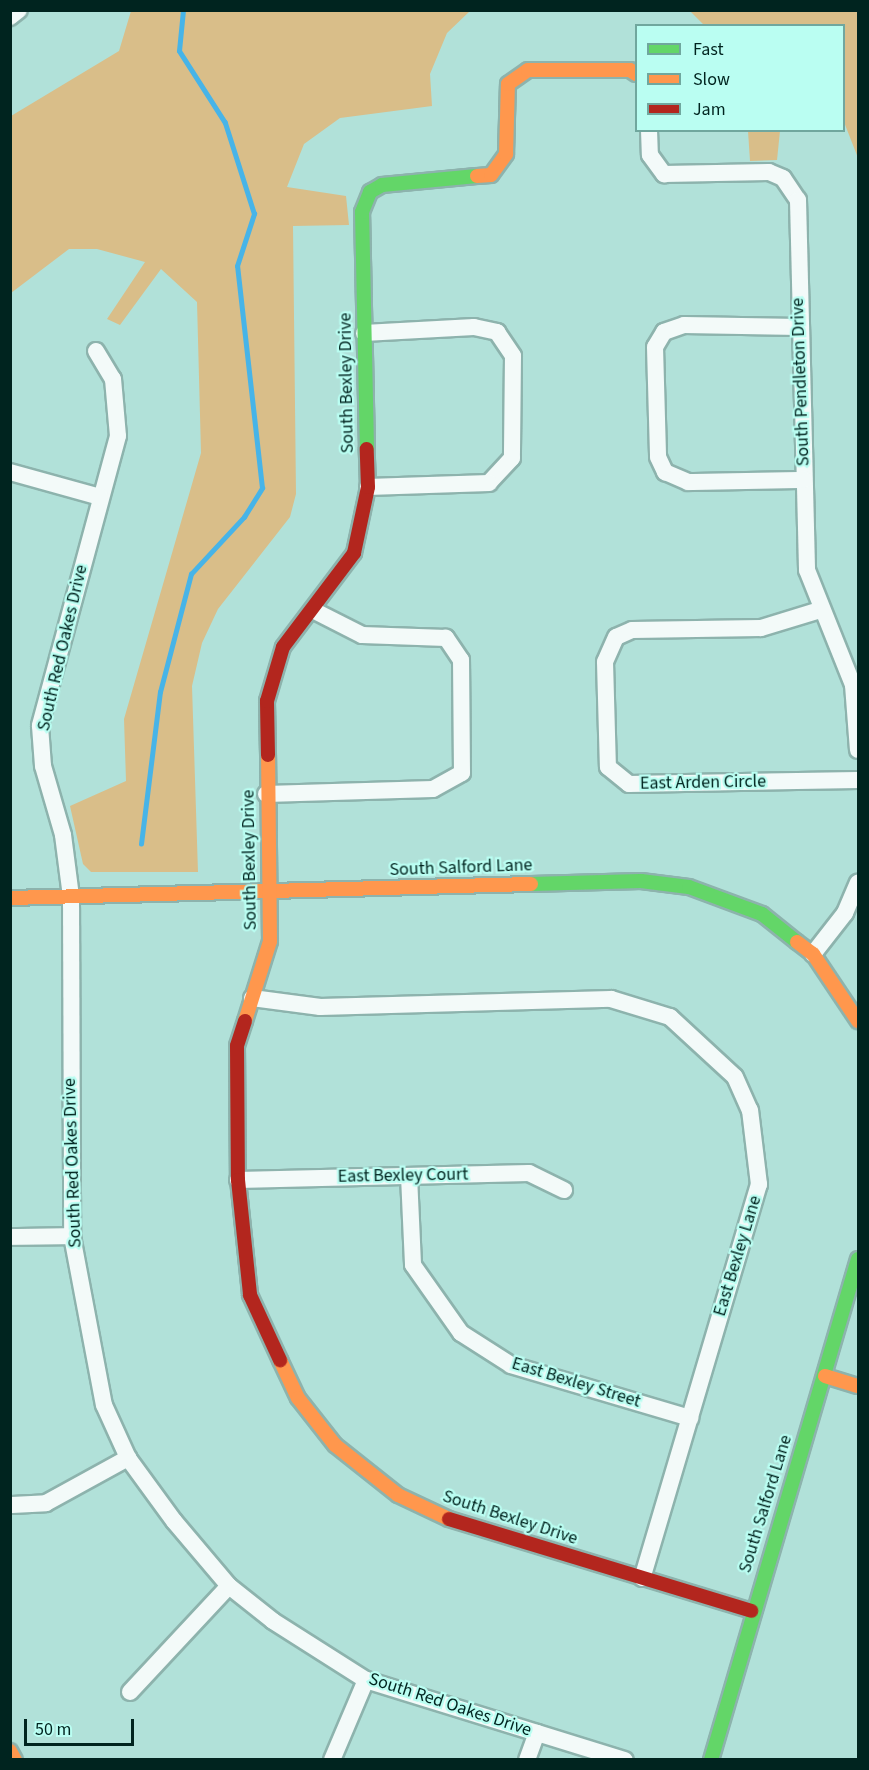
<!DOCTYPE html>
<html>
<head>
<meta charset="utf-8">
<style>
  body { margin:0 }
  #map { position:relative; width:869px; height:1770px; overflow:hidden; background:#b1e1d9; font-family:"Source Sans 3",sans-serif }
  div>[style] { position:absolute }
  .green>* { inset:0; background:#d9be89 }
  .stream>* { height:4.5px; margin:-2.25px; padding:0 2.25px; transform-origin:2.25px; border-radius:2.25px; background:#47b4e8 }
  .roads { filter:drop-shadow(2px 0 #8db3ad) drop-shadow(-2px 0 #8db3ad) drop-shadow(0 2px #8db3ad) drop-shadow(0 -2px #8db3ad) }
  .street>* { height:16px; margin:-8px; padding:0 8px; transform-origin:8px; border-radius:8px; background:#f3faf9 }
  .fast>* { height:14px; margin:-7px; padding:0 7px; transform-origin:7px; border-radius:7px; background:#63d668 }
  .slow>* { height:14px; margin:-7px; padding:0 7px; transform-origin:7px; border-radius:7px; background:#ff974d }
  .jam>* { height:14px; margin:-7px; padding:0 7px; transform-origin:7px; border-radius:7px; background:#b3261e }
  span { translate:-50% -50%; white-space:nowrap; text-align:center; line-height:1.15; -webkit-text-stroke:4.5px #bafef2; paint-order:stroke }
  .street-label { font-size:18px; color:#00241f }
  .frame { position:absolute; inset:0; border:12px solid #00241f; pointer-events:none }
  .legend { position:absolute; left:635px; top:24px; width:210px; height:108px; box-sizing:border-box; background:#bafef2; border:2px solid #70a79e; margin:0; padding:8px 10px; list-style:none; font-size:18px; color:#00241f }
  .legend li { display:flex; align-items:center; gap:12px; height:30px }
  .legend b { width:30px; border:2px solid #70a79e }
  .scale { position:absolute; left:24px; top:1719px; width:110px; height:27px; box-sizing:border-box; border:3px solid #00241f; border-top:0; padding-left:8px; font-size:18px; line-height:21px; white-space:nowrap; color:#00241f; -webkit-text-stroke:4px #bafef2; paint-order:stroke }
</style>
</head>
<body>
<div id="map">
  <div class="green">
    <div style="clip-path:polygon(131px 11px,470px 11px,447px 33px,430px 74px,432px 106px,340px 118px,304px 144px,287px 187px,346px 196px,349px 225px,293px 226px,296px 494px,290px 517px,218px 609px,202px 643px,192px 686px,198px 872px,91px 872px,83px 864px,70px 806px,126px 781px,124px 719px,201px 453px,197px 302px,161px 269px,120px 325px,107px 319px,145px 262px,97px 249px,69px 249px,11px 293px,11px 116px,119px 51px)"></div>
    <div style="clip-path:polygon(690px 11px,858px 11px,858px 158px,844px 122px,844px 26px,704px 25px)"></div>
    <div style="clip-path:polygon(748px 131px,780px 131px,777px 160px,750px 161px)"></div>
  </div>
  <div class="stream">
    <div style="left:141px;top:844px;width:153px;rotate:-82.9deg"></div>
    <div style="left:160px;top:692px;width:122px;rotate:-75.3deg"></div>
    <div style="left:191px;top:574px;width:78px;rotate:-47.1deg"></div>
    <div style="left:244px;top:517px;width:34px;rotate:-58deg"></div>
    <div style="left:262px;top:488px;width:223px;rotate:-96.4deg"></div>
    <div style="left:237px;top:266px;width:55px;rotate:-71.9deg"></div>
    <div style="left:254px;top:214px;width:96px;rotate:-107.7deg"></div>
    <div style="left:225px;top:123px;width:85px;rotate:-122.6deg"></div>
    <div style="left:179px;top:51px;width:41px;rotate:-84.4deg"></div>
  </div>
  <div class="roads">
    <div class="street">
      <div style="left:10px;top:17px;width:11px;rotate:-38deg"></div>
      <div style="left:649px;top:130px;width:25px;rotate:88deg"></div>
      <div style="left:650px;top:155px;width:24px;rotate:54deg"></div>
      <div style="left:664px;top:174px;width:105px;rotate:-1.1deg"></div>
      <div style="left:769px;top:172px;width:15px;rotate:23deg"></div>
      <div style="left:783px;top:178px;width:27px;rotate:56deg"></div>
      <div style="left:798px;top:200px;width:370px;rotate:88.6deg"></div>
      <div style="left:807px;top:570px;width:124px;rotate:68.2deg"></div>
      <div style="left:853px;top:685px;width:65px;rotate:85.6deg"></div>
      <div style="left:799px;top:327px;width:115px;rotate:-179deg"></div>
      <div style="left:684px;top:325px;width:21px;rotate:161deg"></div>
      <div style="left:664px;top:332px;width:17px;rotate:121deg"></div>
      <div style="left:655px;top:347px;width:110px;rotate:88.4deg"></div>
      <div style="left:658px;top:457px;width:17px;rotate:65deg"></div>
      <div style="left:665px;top:472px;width:25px;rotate:23deg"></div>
      <div style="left:688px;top:482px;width:116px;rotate:-1deg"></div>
      <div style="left:364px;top:333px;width:110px;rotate:-3.1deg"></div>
      <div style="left:474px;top:327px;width:24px;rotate:12deg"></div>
      <div style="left:497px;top:332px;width:29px;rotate:56deg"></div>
      <div style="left:513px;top:356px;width:102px;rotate:90.6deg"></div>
      <div style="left:512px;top:458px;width:34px;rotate:133deg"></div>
      <div style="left:489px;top:483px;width:121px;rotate:178.1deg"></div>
      <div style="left:96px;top:351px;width:33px;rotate:59deg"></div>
      <div style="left:113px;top:379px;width:57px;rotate:85deg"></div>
      <div style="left:118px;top:436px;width:300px;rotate:105.1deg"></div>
      <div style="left:40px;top:726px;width:40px;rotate:85.7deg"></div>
      <div style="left:43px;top:766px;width:72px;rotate:73.8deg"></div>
      <div style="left:63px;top:835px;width:63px;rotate:82.6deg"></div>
      <div style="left:71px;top:897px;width:339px;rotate:89.8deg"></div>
      <div style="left:72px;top:1236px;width:172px;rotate:79.3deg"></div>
      <div style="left:104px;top:1405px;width:58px;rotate:65.6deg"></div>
      <div style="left:128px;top:1458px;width:78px;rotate:53.9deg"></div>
      <div style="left:174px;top:1521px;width:85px;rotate:49.8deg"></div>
      <div style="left:229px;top:1586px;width:56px;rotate:38.5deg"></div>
      <div style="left:273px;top:1621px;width:110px;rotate:32.4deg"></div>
      <div style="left:366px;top:1680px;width:271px;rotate:17.2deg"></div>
      <div style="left:10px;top:472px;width:93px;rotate:15.5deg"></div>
      <div style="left:820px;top:610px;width:62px;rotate:163deg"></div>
      <div style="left:761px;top:628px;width:129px;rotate:179.1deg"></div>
      <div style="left:632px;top:630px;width:17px;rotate:156deg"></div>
      <div style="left:616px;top:637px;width:27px;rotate:114deg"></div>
      <div style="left:605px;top:662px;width:105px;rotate:88.4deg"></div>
      <div style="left:608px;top:767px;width:27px;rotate:39deg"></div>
      <div style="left:629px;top:784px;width:229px;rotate:-1deg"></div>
      <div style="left:266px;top:794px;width:167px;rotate:-1.7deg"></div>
      <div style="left:433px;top:789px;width:33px;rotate:-29deg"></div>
      <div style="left:462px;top:773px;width:113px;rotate:-90.5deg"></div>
      <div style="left:461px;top:660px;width:27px;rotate:-124deg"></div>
      <div style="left:446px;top:638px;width:84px;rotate:-178deg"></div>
      <div style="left:362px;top:635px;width:55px;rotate:-153deg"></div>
      <div style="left:813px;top:954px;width:52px;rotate:-52deg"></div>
      <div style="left:845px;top:913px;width:33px;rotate:-67deg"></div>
      <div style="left:252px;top:998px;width:69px;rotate:7.5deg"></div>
      <div style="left:320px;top:1007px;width:291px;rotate:-1.6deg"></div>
      <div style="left:611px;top:999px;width:62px;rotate:17deg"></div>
      <div style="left:670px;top:1017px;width:88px;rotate:42.7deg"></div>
      <div style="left:735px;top:1077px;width:36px;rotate:66deg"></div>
      <div style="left:750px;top:1110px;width:75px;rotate:83.1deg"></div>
      <div style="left:759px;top:1184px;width:411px;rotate:106.5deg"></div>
      <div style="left:409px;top:1176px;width:89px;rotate:87.4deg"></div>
      <div style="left:413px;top:1265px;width:83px;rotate:54.8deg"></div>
      <div style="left:461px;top:1333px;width:59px;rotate:32.6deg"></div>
      <div style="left:511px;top:1365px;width:187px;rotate:16.5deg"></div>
      <div style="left:238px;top:1180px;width:291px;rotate:-1.4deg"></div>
      <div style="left:529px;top:1173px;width:39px;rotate:26deg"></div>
      <div style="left:10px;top:1237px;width:62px;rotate:-0.9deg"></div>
      <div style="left:12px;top:1505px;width:34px;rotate:-3deg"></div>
      <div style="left:46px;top:1503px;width:94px;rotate:-28.8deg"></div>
      <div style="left:130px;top:1692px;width:145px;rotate:-47deg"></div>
      <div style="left:332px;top:1760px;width:87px;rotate:-67deg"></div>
      <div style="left:527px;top:1760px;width:29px;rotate:-70deg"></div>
    </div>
    <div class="fast">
      <div style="left:367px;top:449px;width:237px;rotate:-91.2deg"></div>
      <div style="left:362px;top:212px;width:22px;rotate:-68deg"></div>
      <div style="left:370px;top:192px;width:14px;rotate:-30deg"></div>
      <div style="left:382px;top:185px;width:95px;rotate:-5.4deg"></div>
      <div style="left:531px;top:884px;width:110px;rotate:-1.6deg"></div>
      <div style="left:641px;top:881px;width:48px;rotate:7.1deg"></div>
      <div style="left:689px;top:887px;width:78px;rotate:20.3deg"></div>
      <div style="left:762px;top:914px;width:45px;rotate:38.7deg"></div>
      <div style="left:711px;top:1760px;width:522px;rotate:-73.65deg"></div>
    </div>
    <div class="slow">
      <div style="left:477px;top:176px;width:14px;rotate:-4deg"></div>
      <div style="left:491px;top:175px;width:26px;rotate:-54deg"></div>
      <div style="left:506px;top:154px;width:70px;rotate:-88.4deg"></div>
      <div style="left:508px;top:84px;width:24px;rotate:-35deg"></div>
      <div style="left:528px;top:70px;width:102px"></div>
      <div style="left:630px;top:70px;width:7px;rotate:34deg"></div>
      <div style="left:10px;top:898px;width:521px;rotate:-1.54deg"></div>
      <div style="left:797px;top:942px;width:20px;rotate:37deg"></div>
      <div style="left:813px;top:954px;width:81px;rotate:56.1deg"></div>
      <div style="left:245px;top:1021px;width:84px;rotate:-72.6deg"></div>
      <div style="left:270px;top:941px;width:186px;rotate:-90.6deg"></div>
      <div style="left:280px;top:1360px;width:42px;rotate:64.7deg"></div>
      <div style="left:298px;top:1398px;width:60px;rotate:51.8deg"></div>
      <div style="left:335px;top:1445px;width:80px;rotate:38.4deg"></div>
      <div style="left:398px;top:1495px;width:56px;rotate:25.2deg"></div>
      <div style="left:825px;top:1376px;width:34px;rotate:17deg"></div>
      <div style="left:10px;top:1751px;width:10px;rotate:61deg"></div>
    </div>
    <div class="jam">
      <div style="left:268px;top:755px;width:54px;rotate:-91.1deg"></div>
      <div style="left:267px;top:701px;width:56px;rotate:-73.5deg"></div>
      <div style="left:283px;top:647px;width:118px;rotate:-52.9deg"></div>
      <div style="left:354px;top:553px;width:67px;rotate:-78deg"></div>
      <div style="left:368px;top:487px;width:38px;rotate:-92deg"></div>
      <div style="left:245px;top:1021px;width:26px;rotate:108deg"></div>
      <div style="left:237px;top:1046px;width:134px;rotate:89.6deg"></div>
      <div style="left:238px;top:1180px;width:116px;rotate:84deg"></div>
      <div style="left:250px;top:1295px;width:72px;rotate:65.2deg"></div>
      <div style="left:449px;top:1519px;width:316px;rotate:16.9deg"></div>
    </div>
  </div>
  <div class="street-label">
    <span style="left:801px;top:382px;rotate:-92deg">South Pendleton Drive</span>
    <span style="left:347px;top:383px;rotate:-91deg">South Bexley Drive</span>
    <span style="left:63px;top:648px;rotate:-77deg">South Red Oakes Drive</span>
    <span style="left:703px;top:783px;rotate:-1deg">East Arden Circle</span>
    <span style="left:250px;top:860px;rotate:-91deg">South Bexley Drive</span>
    <span style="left:461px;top:868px;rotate:-2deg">South Salford Lane</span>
    <span style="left:73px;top:1163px;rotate:-92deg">South Red Oakes Drive</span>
    <span style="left:403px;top:1176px;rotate:-1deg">East Bexley Court</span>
    <span style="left:738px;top:1256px;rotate:-73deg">East Bexley Lane</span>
    <span style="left:576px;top:1383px;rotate:17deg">East Bexley Street</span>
    <span style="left:766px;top:1504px;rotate:-73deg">South Salford Lane</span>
    <span style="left:510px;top:1518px;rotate:18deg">South Bexley Drive</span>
    <span style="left:450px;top:1705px;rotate:18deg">South Red Oakes Drive</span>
  </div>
  <div class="frame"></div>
  <ul class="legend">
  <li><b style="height:8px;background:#63d668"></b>Fast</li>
  <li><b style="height:8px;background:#ff974d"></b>Slow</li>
  <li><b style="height:8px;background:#b3261e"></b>Jam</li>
  </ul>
  <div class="scale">50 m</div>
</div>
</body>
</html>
